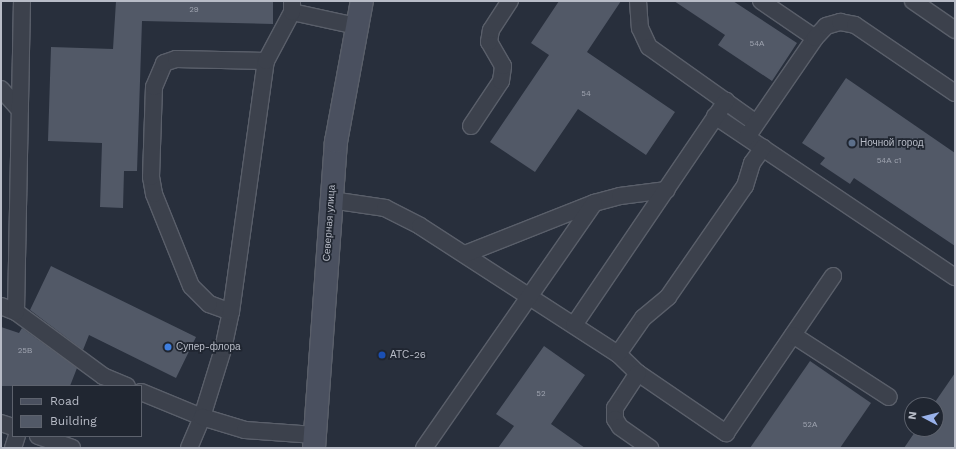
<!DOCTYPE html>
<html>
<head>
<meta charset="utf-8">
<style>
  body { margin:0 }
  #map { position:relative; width:956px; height:449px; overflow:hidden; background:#282f3c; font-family:"Work Sans",sans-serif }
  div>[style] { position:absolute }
  .building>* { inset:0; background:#525967 }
  .roads { filter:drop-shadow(1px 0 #5a5f6a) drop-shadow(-1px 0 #5a5f6a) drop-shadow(0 1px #5a5f6a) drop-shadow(0 -1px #5a5f6a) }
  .lane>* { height:16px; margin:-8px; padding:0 8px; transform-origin:8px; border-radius:8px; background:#3c414c }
  .secondary>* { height:22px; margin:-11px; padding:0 11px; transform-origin:11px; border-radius:11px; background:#4a505f }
  .dots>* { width:11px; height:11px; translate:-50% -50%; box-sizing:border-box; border:2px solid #202631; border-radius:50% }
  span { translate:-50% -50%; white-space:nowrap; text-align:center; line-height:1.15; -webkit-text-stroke:3.5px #202631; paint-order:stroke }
  .number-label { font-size:8px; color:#9ea3af }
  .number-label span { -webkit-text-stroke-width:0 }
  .poi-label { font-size:10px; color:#b8bcc7 }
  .left { translate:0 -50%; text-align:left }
  .street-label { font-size:10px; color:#b8bcc7 }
  .frame { position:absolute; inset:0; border:2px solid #b8bcc7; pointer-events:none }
  .legend { position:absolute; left:12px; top:385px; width:130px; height:52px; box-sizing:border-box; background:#202631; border:1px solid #5d626d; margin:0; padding:5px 7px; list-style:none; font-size:12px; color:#b8bcc7 }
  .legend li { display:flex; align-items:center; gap:8px; height:20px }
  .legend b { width:20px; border:1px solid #5d626d }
  .north { position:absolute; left:904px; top:397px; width:40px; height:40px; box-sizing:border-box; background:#202631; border:1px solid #5d626d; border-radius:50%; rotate:277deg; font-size:11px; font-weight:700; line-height:16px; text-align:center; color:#b8bcc7 }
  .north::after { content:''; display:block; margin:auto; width:14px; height:18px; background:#99b2eb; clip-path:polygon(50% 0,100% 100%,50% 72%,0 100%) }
</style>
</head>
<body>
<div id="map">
  <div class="building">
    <div style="clip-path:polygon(116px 1px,273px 1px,273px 24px,142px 21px,137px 171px,124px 171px,123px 208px,100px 207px,102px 143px,48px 141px,51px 47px,113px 49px)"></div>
    <div style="clip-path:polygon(559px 1px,621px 1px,587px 52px,675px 112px,646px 155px,578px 109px,535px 172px,490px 142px,549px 55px,531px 43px)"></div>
    <div style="clip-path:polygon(674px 1px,733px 1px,797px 43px,772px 81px,718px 45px,725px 35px)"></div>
    <div style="clip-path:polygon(846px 78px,955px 153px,955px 246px,854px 178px,850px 184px,820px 164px,825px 158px,802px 143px)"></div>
    <div style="clip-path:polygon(51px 266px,196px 337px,176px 378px,89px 335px,83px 350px,30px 310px)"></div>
    <div style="clip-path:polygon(1px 327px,19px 333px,22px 328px,77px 368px,70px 386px,1px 386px)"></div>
    <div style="clip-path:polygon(544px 346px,585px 375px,551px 424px,585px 448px,498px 448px,514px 426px,496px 414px)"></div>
    <div style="clip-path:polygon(810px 361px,871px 403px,840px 448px,750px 448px)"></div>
    <div style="clip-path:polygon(955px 373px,955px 448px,904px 448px,917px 429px,936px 429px,936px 405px,933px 405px)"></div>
  </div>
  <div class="roads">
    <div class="lane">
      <div style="left:638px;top:1px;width:27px;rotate:86deg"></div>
      <div style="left:640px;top:28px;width:21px;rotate:65deg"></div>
      <div style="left:649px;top:47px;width:131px;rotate:35.4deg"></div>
      <div style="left:761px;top:1px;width:65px;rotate:34.4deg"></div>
      <div style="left:913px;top:1px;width:51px;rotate:34.6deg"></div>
      <div style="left:292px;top:12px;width:66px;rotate:12.3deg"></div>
      <div style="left:1px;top:89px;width:28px;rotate:48deg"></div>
      <div style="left:715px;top:116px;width:289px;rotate:33.9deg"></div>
      <div style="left:471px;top:126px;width:54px;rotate:-56.3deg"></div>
      <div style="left:501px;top:81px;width:15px;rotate:-82deg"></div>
      <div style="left:503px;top:66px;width:28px;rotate:-120deg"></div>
      <div style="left:489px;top:42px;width:12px;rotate:-81deg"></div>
      <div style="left:491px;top:30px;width:35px;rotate:-57deg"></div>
      <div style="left:747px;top:137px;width:120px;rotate:-55.5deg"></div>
      <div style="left:815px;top:38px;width:16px;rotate:-47deg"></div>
      <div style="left:826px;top:26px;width:15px;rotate:-16deg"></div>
      <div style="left:840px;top:22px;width:15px;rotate:11deg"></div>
      <div style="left:855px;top:25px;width:121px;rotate:34.2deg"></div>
      <div style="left:331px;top:200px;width:55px;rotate:8.4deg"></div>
      <div style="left:385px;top:208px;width:39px;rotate:27deg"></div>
      <div style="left:420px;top:226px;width:236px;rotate:32.9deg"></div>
      <div style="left:618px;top:354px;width:28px;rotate:44deg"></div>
      <div style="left:638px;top:373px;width:107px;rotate:34.3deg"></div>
      <div style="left:726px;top:433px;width:190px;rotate:-55.7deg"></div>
      <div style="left:465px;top:254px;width:139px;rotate:-21.6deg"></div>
      <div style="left:594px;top:203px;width:27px;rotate:-15deg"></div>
      <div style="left:620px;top:196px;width:47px;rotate:-7.3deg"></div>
      <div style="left:1px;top:306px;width:16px;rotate:22deg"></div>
      <div style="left:16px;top:312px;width:108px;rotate:36.3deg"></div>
      <div style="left:103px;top:376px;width:26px;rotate:23deg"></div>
      <div style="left:16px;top:312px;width:311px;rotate:-88.9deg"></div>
      <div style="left:231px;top:312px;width:23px;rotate:-160deg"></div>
      <div style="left:209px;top:304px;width:25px;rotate:-135deg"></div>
      <div style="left:191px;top:286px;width:99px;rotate:-111.9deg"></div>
      <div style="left:154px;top:194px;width:17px;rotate:-100deg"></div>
      <div style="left:151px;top:177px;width:90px;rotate:-88.1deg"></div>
      <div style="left:154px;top:87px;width:26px;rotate:-67deg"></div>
      <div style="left:164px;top:63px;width:13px;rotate:-18deg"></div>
      <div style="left:176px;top:59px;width:90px;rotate:1.3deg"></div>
      <div style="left:574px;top:325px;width:271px;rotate:-55.8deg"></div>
      <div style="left:793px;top:335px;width:114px;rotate:32.9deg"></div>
      <div style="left:618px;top:354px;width:44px;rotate:-55.2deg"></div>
      <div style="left:643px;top:318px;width:33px;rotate:-40deg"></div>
      <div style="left:668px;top:297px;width:135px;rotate:-55.3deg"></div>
      <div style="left:745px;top:186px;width:24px;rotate:-73deg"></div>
      <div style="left:752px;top:163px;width:19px;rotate:-54deg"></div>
      <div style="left:638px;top:373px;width:42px;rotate:123.3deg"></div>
      <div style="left:615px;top:408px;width:11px;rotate:90deg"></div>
      <div style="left:615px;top:419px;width:9px;rotate:58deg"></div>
      <div style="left:620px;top:427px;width:37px;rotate:35deg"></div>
      <div style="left:141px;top:392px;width:66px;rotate:22.3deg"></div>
      <div style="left:202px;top:417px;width:71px;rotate:-72.8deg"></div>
      <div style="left:223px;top:349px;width:38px;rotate:-78deg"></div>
      <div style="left:231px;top:312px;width:253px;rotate:-82.1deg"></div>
      <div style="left:266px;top:61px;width:55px;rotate:-62deg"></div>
      <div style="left:292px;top:12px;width:11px;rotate:-90deg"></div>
      <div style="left:1px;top:423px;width:13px;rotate:18deg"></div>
      <div style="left:38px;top:436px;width:36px;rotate:19deg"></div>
      <div style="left:13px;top:448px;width:13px;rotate:-72deg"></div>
      <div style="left:189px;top:448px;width:34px;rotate:-67deg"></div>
      <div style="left:202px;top:417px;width:45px;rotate:16.8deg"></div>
      <div style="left:245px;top:430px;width:70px;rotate:4.1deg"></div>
      <div style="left:424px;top:448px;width:298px;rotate:-55.2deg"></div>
    </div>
    <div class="secondary">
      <div style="left:314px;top:448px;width:307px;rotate:-85.9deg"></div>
      <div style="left:336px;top:142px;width:143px;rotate:-79.6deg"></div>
    </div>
  </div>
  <div class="dots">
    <div style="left:852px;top:143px;background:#5c6f8a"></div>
    <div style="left:168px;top:347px;background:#3f7fe0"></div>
    <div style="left:382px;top:355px;background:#1a4fb4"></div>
  </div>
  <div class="number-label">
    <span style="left:194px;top:10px">29</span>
    <span style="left:757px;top:44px">54А</span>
    <span style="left:586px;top:94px">54</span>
    <span style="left:889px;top:161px">54А с1</span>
    <span style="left:25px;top:351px">25В</span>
    <span style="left:541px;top:394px">52</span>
    <span style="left:810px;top:425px">52А</span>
  </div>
  <div class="poi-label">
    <span class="left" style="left:860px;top:143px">Ночной город</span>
    <span class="left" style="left:176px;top:347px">Супер-флора</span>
    <span class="left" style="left:390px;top:355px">АТС-26</span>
  </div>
  <div class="street-label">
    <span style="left:329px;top:223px;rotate:-86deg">Северная улица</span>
  </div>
  <div class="frame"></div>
  <ul class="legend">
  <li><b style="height:5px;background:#4a505f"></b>Road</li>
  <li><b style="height:11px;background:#525967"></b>Building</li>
  </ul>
  <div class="north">N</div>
</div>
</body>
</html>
